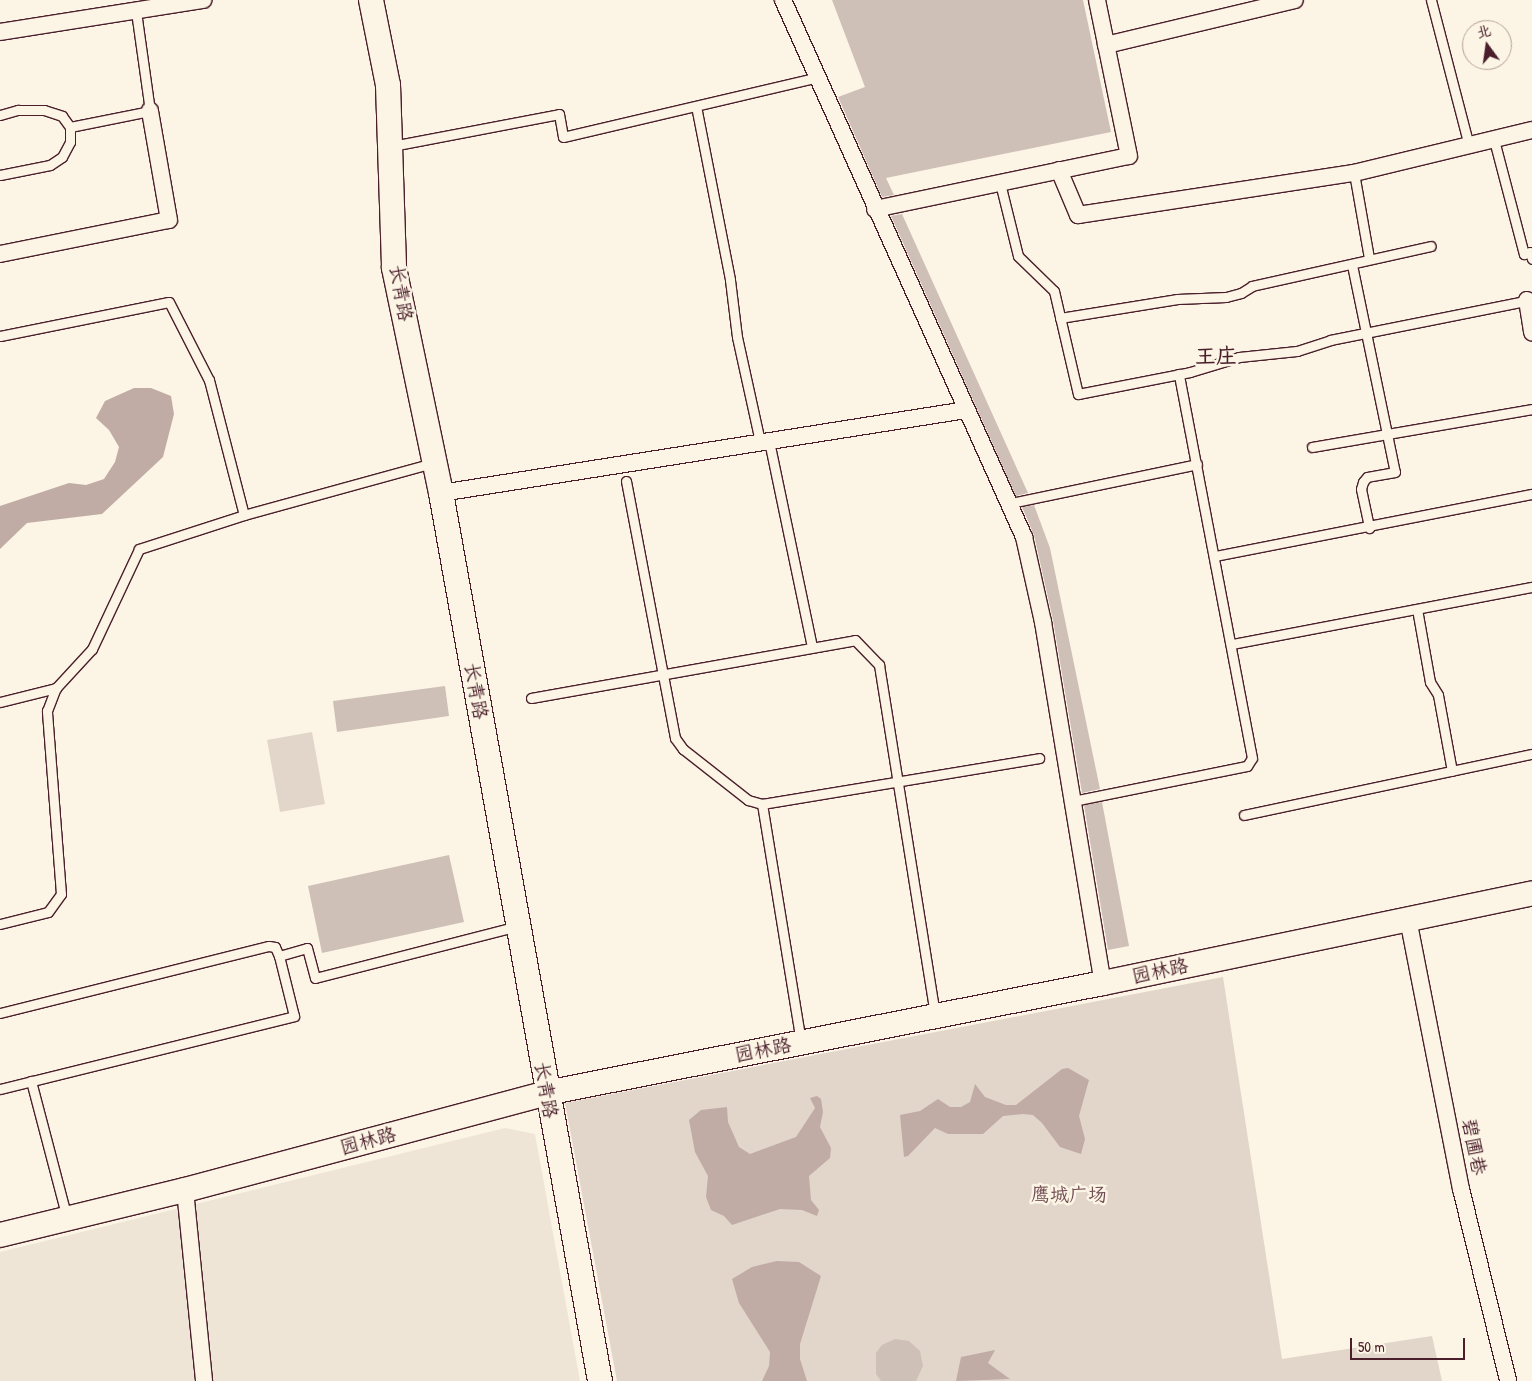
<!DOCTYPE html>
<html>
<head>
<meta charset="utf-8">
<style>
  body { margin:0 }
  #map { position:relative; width:1532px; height:1381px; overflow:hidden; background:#fcf5e5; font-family:"Patrick Hand","LXGW WenKai TC",sans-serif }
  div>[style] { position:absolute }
  .built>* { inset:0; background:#eee5d7 }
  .green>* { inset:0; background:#e2d5ca }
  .water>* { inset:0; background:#c0aca5 }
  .building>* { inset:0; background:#cfc0b7 }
  .roads { filter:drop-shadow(1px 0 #4a1f2b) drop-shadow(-1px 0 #4a1f2b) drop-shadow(0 1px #4a1f2b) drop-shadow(0 -1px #4a1f2b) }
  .lane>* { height:9px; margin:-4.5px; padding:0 4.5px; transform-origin:4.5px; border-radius:4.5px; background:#fcf5e5 }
  .street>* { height:16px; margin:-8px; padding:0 8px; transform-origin:8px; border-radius:8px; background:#fcf5e5 }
  .secondary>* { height:24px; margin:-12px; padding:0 12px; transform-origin:12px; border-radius:12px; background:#fcf5e5 }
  span { translate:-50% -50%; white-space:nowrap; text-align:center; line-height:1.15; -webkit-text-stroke:5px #fcf5e5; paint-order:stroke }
  .street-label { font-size:19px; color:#4a1f2b }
  .park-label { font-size:19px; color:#704c53 }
  .quarter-label { font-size:21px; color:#4a1f2b; font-weight:700 }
  .north { position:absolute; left:1462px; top:20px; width:50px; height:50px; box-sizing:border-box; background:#fcf5e5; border:1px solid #b59f9b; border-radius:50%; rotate:346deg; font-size:14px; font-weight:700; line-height:20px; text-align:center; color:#4a1f2b }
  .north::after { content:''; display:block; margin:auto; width:18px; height:22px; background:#4a1f2b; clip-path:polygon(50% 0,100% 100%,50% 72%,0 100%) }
  .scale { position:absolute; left:1350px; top:1338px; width:115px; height:22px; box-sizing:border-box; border:2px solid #4a1f2b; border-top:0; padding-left:6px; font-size:15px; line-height:18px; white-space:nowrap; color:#4a1f2b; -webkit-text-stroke:4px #fcf5e5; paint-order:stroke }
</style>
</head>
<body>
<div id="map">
  <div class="built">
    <div style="clip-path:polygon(505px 1128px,535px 1134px,580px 1381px,0 1381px,0 1252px)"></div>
  </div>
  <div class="green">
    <div style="clip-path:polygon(312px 732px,325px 804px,280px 812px,267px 740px)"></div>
    <div style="clip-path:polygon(1223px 977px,1282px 1359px,1432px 1336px,1442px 1381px,617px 1381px,565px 1103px)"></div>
  </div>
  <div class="water">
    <div style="clip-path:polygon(134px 388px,151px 388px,171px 396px,174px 414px,163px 457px,102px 514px,27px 523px,0 549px,0 506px,69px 483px,86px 485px,104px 479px,115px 462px,119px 447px,109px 430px,96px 418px,105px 401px)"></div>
    <div style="clip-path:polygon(1068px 1068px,1089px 1080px,1079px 1116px,1085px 1139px,1081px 1154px,1060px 1147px,1042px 1123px,1033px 1115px,1023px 1114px,1003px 1116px,983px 1134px,948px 1134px,935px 1128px,908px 1156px,904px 1157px,900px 1115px,920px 1111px,938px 1099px,950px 1107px,961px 1107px,970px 1102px,975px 1084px,985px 1097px,1006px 1105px,1016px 1105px,1062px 1069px)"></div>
    <div style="clip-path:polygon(817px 1096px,821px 1099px,823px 1112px,820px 1127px,831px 1148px,830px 1158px,809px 1176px,811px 1200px,819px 1210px,817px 1216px,802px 1210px,780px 1209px,732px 1225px,724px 1216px,711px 1210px,706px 1197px,708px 1176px,695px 1152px,689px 1120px,701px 1110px,727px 1107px,728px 1122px,739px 1147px,750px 1154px,796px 1137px,815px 1108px,810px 1098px)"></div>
    <div style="clip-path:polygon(777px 1261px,799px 1262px,821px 1276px,800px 1344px,800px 1359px,807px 1381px,762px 1381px,769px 1366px,770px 1352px,739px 1303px,732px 1279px,752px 1267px)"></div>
    <div style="clip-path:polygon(995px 1350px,988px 1363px,1010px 1379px,956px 1381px,961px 1357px)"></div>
  </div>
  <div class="building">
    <div style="clip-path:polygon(832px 0,1083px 0,1111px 132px,886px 178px,894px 195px,882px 197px,838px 97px,865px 87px)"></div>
    <div style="clip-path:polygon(902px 214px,1028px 493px,1016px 496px,891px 216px)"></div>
    <div style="clip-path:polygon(1034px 505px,1050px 548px,1100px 789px,1082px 793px,1053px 620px,1034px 535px,1022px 507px)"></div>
    <div style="clip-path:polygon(445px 686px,449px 716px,337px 732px,333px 701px)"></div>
    <div style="clip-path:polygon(1102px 802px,1129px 946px,1108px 950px,1084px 805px)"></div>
    <div style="clip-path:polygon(449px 855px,464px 922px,322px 953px,308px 886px)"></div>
    <div style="clip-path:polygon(895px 1339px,909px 1341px,920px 1351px,923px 1366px,916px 1381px,881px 1381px,876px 1374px,876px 1353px,882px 1345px)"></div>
  </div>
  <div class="roads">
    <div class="lane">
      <div style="left:1431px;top:0;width:151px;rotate:75.4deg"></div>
      <div style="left:696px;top:106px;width:177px;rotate:78.9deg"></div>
      <div style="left:730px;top:280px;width:57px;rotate:83deg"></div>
      <div style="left:737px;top:337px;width:107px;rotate:77.6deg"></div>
      <div style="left:0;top:115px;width:19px;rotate:-16deg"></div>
      <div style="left:18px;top:110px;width:26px"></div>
      <div style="left:44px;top:110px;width:19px;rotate:18deg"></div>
      <div style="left:62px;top:116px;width:14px;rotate:54deg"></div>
      <div style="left:70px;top:127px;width:15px;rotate:90deg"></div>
      <div style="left:70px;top:142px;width:17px;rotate:118deg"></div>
      <div style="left:62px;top:157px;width:14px;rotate:146deg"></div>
      <div style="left:50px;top:165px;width:51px;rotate:168.7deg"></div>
      <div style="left:70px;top:127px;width:82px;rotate:-11.3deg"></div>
      <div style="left:150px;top:111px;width:101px;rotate:-98deg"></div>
      <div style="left:1494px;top:140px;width:118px;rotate:75.3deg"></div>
      <div style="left:1524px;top:254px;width:6px;rotate:-18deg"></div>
      <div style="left:1530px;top:252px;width:7px;rotate:74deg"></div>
      <div style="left:392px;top:146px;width:170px;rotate:-10.8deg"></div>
      <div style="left:559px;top:114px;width:23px;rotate:80deg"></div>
      <div style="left:563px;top:137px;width:262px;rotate:-13.2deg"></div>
      <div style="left:1354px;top:173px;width:86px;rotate:80deg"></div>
      <div style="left:1000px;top:183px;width:75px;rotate:76.1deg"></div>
      <div style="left:1018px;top:256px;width:50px;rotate:44.2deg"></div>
      <div style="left:1054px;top:291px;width:106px;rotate:76.9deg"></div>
      <div style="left:1078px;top:394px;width:114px;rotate:-11.1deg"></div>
      <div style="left:1190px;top:372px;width:51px;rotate:-17deg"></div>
      <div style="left:1239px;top:357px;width:58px;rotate:-5.9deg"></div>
      <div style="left:1297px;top:351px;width:35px;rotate:-18deg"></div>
      <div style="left:1330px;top:340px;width:204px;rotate:-11.3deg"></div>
      <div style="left:1352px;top:265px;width:211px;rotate:78.3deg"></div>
      <div style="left:1395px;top:472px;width:28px;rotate:170deg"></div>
      <div style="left:1367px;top:477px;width:6px;rotate:129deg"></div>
      <div style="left:1363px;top:482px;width:7px;rotate:106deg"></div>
      <div style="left:1361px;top:489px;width:40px;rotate:78deg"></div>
      <div style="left:1060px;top:318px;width:119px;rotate:-9.2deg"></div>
      <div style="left:1177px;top:299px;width:49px;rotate:-2.3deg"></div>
      <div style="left:1226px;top:297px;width:16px;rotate:-15deg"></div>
      <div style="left:1241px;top:293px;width:13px;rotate:-32deg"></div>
      <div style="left:1252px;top:286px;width:183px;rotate:-12.6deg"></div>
      <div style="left:0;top:336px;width:172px;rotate:-11.4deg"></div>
      <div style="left:169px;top:302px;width:88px;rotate:62.9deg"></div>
      <div style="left:209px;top:380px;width:139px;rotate:75.5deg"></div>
      <div style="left:769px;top:441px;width:210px;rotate:78.2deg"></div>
      <div style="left:1312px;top:447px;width:223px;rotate:-9.8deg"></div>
      <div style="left:626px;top:481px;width:262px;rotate:79.2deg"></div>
      <div style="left:675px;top:738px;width:14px;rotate:54deg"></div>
      <div style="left:683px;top:749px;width:83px;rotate:38.1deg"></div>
      <div style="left:748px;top:800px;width:15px;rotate:16deg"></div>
      <div style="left:762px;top:804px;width:281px;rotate:-9.4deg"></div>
      <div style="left:1011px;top:503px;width:190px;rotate:-11.8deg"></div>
      <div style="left:1215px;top:556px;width:323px;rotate:-11.1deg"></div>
      <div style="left:1417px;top:609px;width:74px;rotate:79.9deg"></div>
      <div style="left:1430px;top:682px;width:15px;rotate:58deg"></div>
      <div style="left:1438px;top:695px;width:77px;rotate:79.6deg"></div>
      <div style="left:1232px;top:644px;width:305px;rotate:-10.8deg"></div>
      <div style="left:531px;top:698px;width:329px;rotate:-10.1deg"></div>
      <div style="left:855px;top:640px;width:35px;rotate:46deg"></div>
      <div style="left:879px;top:665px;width:355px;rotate:80.9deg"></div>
      <div style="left:0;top:702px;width:58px;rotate:-14deg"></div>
      <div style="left:1073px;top:801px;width:177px;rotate:-11.4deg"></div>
      <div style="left:1247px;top:766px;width:9px;rotate:-58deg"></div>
      <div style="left:1252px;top:758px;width:391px;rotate:-100.8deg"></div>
      <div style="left:762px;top:804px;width:241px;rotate:80.7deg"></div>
      <div style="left:1244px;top:815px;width:294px;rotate:-12deg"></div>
      <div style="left:0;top:924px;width:49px;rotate:-14deg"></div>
      <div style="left:48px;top:912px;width:22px;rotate:-54deg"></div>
      <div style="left:61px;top:894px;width:184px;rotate:-94.4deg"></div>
      <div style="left:47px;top:711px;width:25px;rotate:-69deg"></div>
      <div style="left:56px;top:688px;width:53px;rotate:-47.3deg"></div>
      <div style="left:92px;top:649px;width:110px;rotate:-64.8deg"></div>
      <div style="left:139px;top:549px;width:110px;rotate:-17.9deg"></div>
      <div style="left:244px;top:515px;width:196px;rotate:-15.4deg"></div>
      <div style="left:0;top:1013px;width:277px;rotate:-14deg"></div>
      <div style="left:269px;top:946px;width:6px;rotate:9deg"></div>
      <div style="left:275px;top:947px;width:10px;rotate:66deg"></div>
      <div style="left:31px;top:1081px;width:142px;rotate:75.3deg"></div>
      <div style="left:0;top:1089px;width:303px;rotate:-13.9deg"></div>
      <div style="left:294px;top:1016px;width:62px;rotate:-104deg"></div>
      <div style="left:279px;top:956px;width:29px;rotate:-16deg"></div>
      <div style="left:307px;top:948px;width:31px;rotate:75deg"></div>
      <div style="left:315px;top:978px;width:209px;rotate:-14.4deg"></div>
    </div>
    <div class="street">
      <div style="left:783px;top:0;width:589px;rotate:65.83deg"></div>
      <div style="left:1024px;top:537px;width:87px;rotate:77.4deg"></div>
      <div style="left:1043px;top:622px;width:366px;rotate:80.6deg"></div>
      <div style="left:0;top:32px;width:206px;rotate:-9deg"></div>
      <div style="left:1106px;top:45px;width:194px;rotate:-13.4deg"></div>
      <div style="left:1059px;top:170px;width:49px;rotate:67.1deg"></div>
      <div style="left:1078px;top:215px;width:279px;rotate:-8.7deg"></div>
      <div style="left:1354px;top:173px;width:183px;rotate:-13.6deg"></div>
      <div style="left:875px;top:209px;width:259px;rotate:-11.8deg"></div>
      <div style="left:1129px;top:156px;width:159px;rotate:-101.6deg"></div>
      <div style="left:0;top:254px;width:172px;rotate:-11.4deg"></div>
      <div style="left:169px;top:220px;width:111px;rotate:-99.9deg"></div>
      <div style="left:1527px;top:300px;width:33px;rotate:81deg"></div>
      <div style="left:441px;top:493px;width:532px;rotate:-8.98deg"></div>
      <div style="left:1408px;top:919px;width:275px;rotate:78.9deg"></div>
      <div style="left:1461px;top:1189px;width:198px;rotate:76.2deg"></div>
      <div style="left:185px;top:1190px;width:192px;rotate:84.3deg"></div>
    </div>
    <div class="secondary">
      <div style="left:371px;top:0;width:87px;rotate:78.7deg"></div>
      <div style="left:388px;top:85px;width:183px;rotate:88.1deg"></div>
      <div style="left:394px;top:268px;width:230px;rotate:78.2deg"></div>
      <div style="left:441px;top:493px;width:902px;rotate:79.85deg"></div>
      <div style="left:0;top:1235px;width:190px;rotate:-13.7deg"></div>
      <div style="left:185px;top:1190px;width:374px;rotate:-15deg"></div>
      <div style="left:546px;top:1093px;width:568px;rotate:-11.17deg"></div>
      <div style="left:1103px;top:983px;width:438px;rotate:-11.8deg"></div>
    </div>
  </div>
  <div class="street-label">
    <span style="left:401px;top:293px;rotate:80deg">长青路</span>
    <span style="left:476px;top:691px;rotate:80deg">长青路</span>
    <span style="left:1160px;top:971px;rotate:-12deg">园林路</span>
    <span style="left:763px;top:1050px;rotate:-11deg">园林路</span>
    <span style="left:546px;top:1090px;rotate:80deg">长青路</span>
    <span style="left:368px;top:1141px;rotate:-15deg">园林路</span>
    <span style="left:1474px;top:1147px;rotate:79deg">碧圃巷</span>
  </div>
  <div class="park-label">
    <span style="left:1069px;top:1195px">鹰城广场</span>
  </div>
  <div class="quarter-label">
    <span style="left:1216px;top:356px">王庄</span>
  </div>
  <div class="north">北</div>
  <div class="scale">50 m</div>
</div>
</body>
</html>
